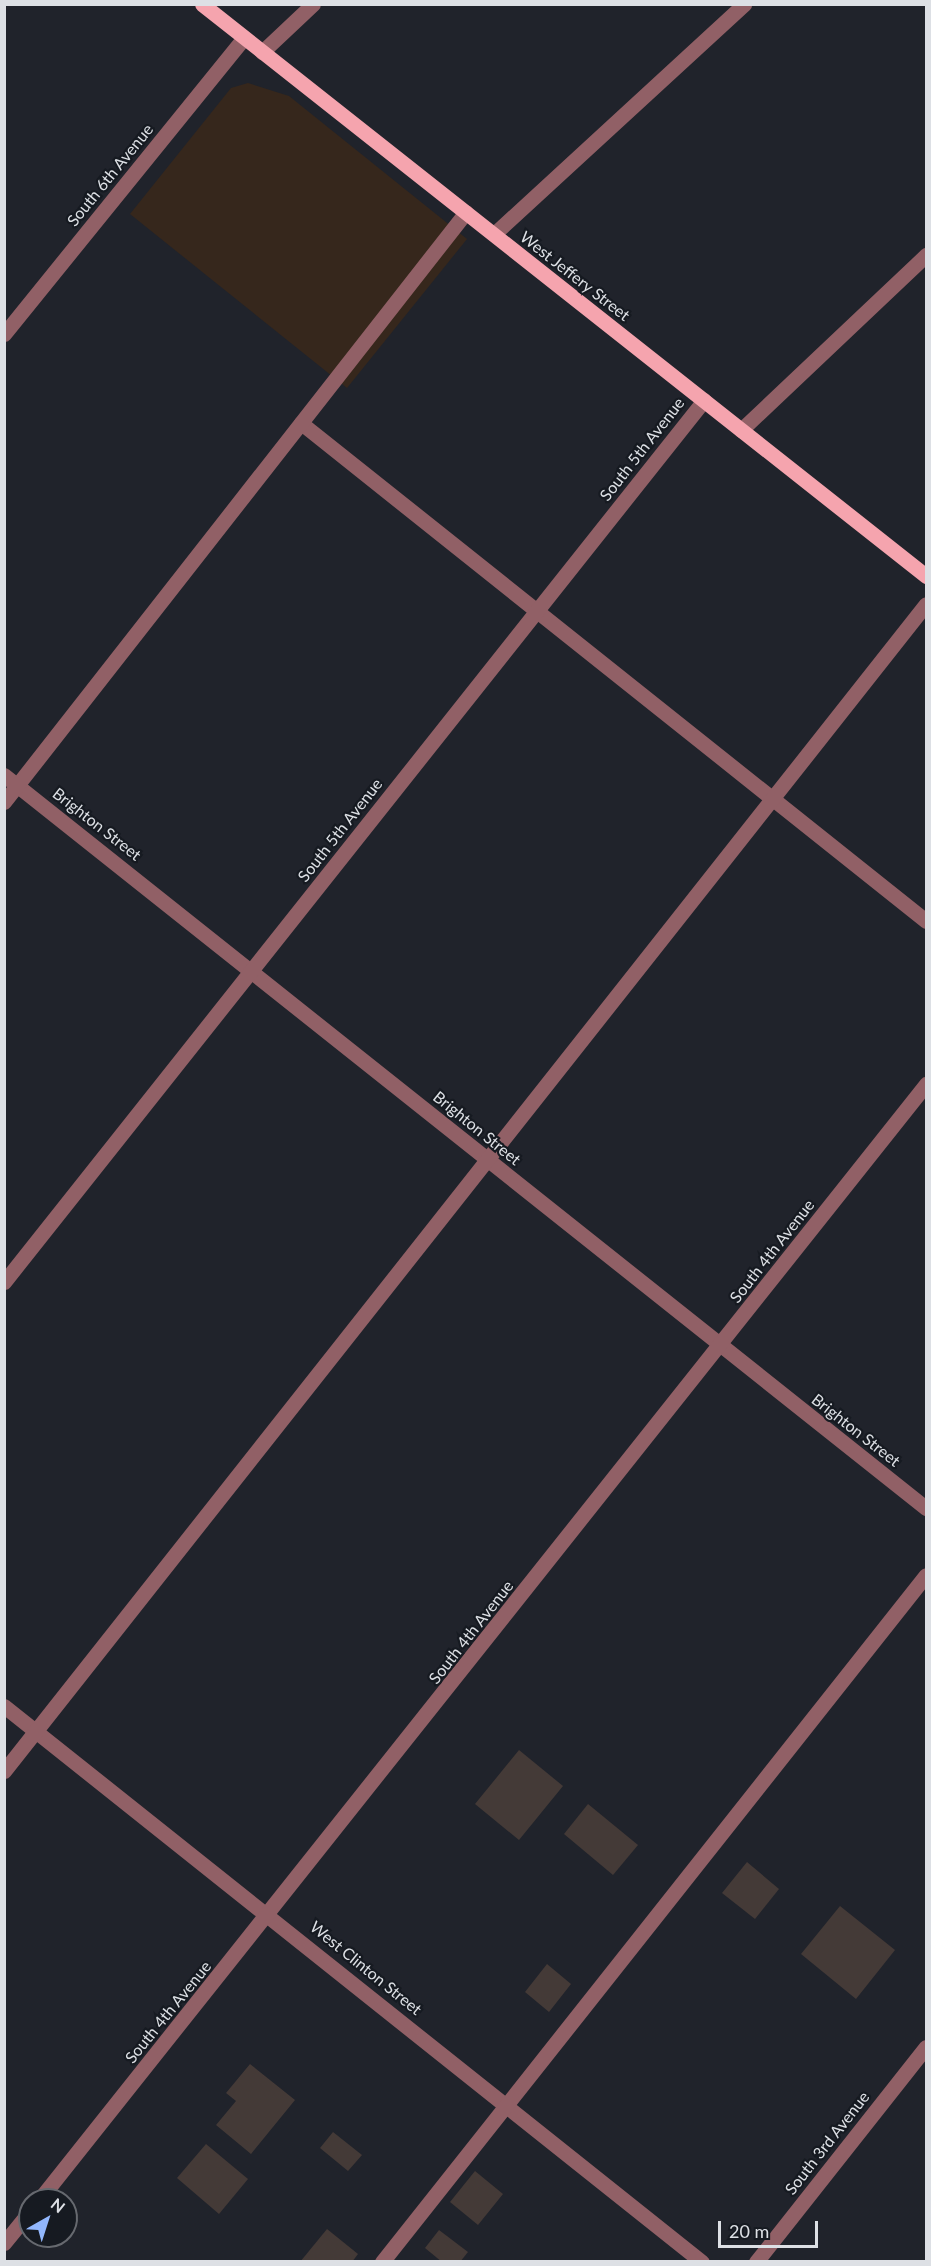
<!DOCTYPE html>
<html>
<head>
<meta charset="utf-8">
<style>
  body { margin:0 }
  #map { position:relative; width:931px; height:2266px; overflow:hidden; background:#20232b; font-family:Lato,sans-serif }
  div>[style] { position:absolute }
  .commercial>* { inset:0; background:#36271c }
  .building>* { inset:0; background:#443a37 }
  .minor>* { height:15px; margin:-7.5px; padding:0 7.5px; transform-origin:7.5px; border-radius:7.5px; background:#916066 }
  .major>* { height:15px; margin:-7.5px; padding:0 7.5px; transform-origin:7.5px; border-radius:7.5px; background:#f5a4ae }
  span { translate:-50% -50%; white-space:nowrap; text-align:center; line-height:1.15; -webkit-text-stroke:4.5px #161a21; paint-order:stroke }
  .street-label { font-size:16px; color:#dde0e5 }
  .frame { position:absolute; inset:0; border:6px solid #dde0e5; pointer-events:none }
  .north { position:absolute; left:18px; top:2188px; width:60px; height:60px; box-sizing:border-box; background:#161a21; border:2px solid #66696f; border-radius:50%; rotate:39deg; font-size:16px; font-weight:700; line-height:24px; text-align:center; color:#dde0e5 }
  .north::after { content:''; display:block; margin:auto; width:21px; height:27px; background:#92b7fd; clip-path:polygon(50% 0,100% 100%,50% 72%,0 100%) }
  .scale { position:absolute; left:718px; top:2221px; width:100px; height:27px; box-sizing:border-box; border:3px solid #dde0e5; border-top:0; padding-left:8px; font-size:18px; line-height:21px; white-space:nowrap; color:#dde0e5; -webkit-text-stroke:4px #161a21; paint-order:stroke }
</style>
</head>
<body>
<div id="map">
  <div class="commercial">
    <div style="clip-path:polygon(248px 83px,289px 96px,467px 239px,347px 388px,130px 214px,231px 88px)"></div>
  </div>
  <div class="building">
    <div style="clip-path:polygon(519px 1750px,563px 1786px,519px 1840px,475px 1804px)"></div>
    <div style="clip-path:polygon(588px 1804px,638px 1845px,613px 1875px,564px 1834px)"></div>
    <div style="clip-path:polygon(747px 1862px,779px 1889px,755px 1919px,722px 1893px)"></div>
    <div style="clip-path:polygon(840px 1906px,895px 1950px,856px 1999px,801px 1954px)"></div>
    <div style="clip-path:polygon(547px 1964px,571px 1984px,549px 2012px,525px 1992px)"></div>
    <div style="clip-path:polygon(250px 2064px,295px 2100px,251px 2154px,216px 2125px,236px 2101px,226px 2093px)"></div>
    <div style="clip-path:polygon(333px 2132px,362px 2155px,348px 2171px,320px 2148px)"></div>
    <div style="clip-path:polygon(206px 2144px,248px 2179px,219px 2214px,177px 2178px)"></div>
    <div style="clip-path:polygon(475px 2171px,503px 2194px,478px 2225px,450px 2202px)"></div>
    <div style="clip-path:polygon(327px 2229px,358px 2254px,352px 2262px,300px 2262px)"></div>
    <div style="clip-path:polygon(439px 2230px,468px 2252px,460px 2262px,442px 2262px,425px 2248px)"></div>
  </div>
  <div class="minor">
    <div style="left:262px;top:52px;width:70px;rotate:-43.3deg"></div>
    <div style="left:494px;top:234px;width:340px;rotate:-42.6deg"></div>
    <div style="left:4px;top:334px;width:381px;rotate:-51deg"></div>
    <div style="left:301px;top:423px;width:799px;rotate:38.55deg"></div>
    <div style="left:741px;top:430px;width:255px;rotate:-43.4deg"></div>
    <div style="left:4px;top:775px;width:1178px;rotate:38.49deg"></div>
    <div style="left:4px;top:802px;width:749px;rotate:-51.94deg"></div>
    <div style="left:4px;top:1282px;width:1126px;rotate:-51.56deg"></div>
    <div style="left:4px;top:1706px;width:892px;rotate:38.54deg"></div>
    <div style="left:4px;top:1771px;width:1487px;rotate:-51.69deg"></div>
    <div style="left:39px;top:2200px;width:1426px;rotate:-51.52deg"></div>
    <div style="left:4px;top:2243px;width:41px;rotate:-50.9deg"></div>
    <div style="left:382px;top:2262px;width:876px;rotate:-51.63deg"></div>
    <div style="left:756px;top:2262px;width:274px;rotate:-51.7deg"></div>
  </div>
  <div class="major">
    <div style="left:202px;top:4px;width:923px;rotate:38.31deg"></div>
  </div>
  <div class="street-label">
    <span style="left:110px;top:175px;rotate:-51deg">South 6th Avenue</span>
    <span style="left:575px;top:276px;rotate:38deg">West Jeffery Street</span>
    <span style="left:642px;top:449px;rotate:-52deg">South 5th Avenue</span>
    <span style="left:97px;top:824px;rotate:38deg">Brighton Street</span>
    <span style="left:340px;top:830px;rotate:-52deg">South 5th Avenue</span>
    <span style="left:477px;top:1128px;rotate:39deg">Brighton Street</span>
    <span style="left:772px;top:1251px;rotate:-52deg">South 4th Avenue</span>
    <span style="left:856px;top:1430px;rotate:38deg">Brighton Street</span>
    <span style="left:471px;top:1632px;rotate:-52deg">South 4th Avenue</span>
    <span style="left:366px;top:1968px;rotate:39deg">West Clinton Street</span>
    <span style="left:168px;top:2012px;rotate:-51deg">South 4th Avenue</span>
    <span style="left:827px;top:2143px;rotate:-52deg">South 3rd Avenue</span>
  </div>
  <div class="frame"></div>
  <div class="north">N</div>
  <div class="scale">20 m</div>
</div>
</body>
</html>
